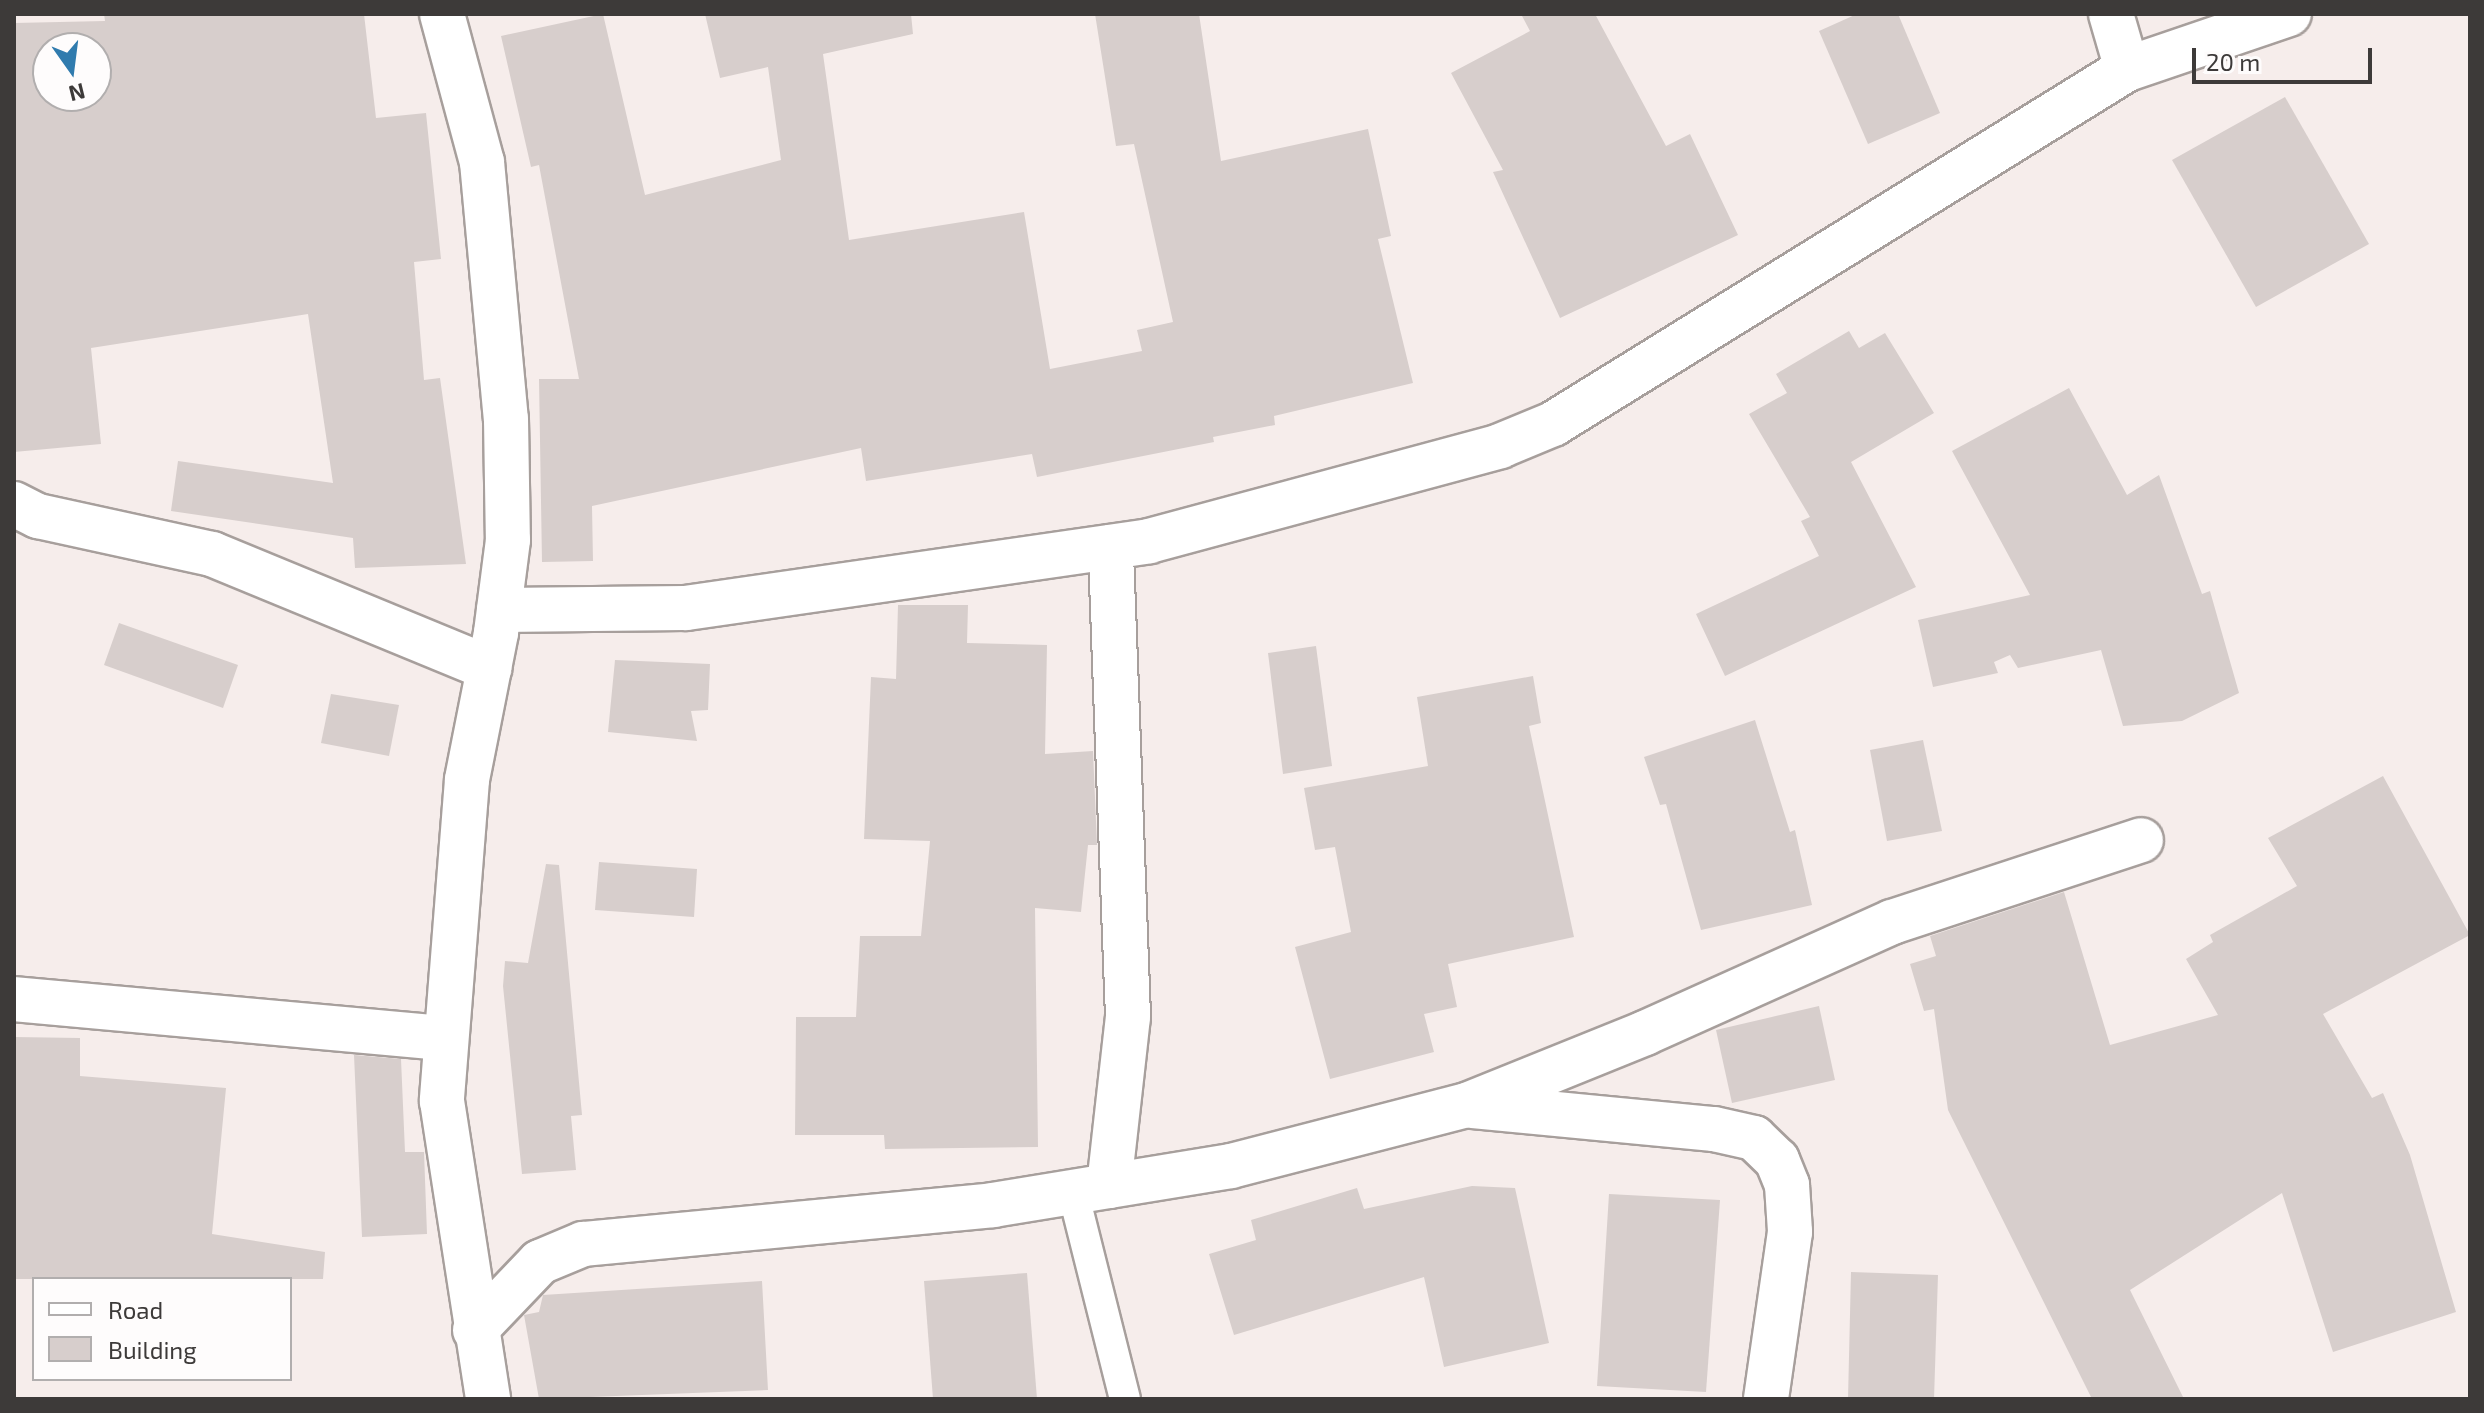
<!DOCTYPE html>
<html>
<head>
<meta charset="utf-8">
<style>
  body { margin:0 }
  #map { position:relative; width:2484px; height:1413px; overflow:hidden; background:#f6edeb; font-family:"Exo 2",sans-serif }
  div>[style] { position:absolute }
  .building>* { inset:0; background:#d7cecc }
  .roads { filter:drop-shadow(2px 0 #a79f9c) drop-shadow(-2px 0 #a79f9c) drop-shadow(0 2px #a79f9c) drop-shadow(0 -2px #a79f9c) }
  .service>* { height:30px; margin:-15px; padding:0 15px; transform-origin:15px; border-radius:15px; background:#fff }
  .minor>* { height:44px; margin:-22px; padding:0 22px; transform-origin:22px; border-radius:22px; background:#fff }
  span { translate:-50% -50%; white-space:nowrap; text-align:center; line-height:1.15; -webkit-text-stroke:6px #fefcfc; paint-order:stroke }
  .frame { position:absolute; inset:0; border:16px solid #3d3a39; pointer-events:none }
  .legend { position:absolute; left:32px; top:1277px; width:260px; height:104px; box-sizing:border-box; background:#fefcfc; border:2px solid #b1aeae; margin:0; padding:10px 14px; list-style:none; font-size:24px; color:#3d3a39 }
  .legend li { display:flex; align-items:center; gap:16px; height:40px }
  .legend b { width:40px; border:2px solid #b1aeae }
  .north { position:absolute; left:32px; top:32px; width:80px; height:80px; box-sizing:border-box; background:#fefcfc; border:2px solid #b1aeae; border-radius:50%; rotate:166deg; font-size:22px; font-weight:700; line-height:32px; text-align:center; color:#3d3a39 }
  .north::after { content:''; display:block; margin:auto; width:28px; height:36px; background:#307bae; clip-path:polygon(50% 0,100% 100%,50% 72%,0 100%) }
  .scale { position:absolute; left:2192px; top:48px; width:180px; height:36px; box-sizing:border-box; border:4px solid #3d3a39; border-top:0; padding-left:10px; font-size:24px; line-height:28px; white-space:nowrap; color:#3d3a39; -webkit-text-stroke:6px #fefcfc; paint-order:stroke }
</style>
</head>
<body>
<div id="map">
  <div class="building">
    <div style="clip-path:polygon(evenodd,104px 14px,364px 14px,376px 118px,426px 113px,441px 259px,414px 262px,424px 380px,440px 378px,466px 564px,355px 568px,353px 538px,171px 511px,178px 461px,333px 483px,308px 314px,91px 348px,101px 444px,14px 452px,14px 23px,105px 21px,104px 14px,48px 48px,96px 48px,96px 96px,48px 96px,48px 48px)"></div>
    <div style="clip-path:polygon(603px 14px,645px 195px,781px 160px,768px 67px,720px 78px,705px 14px,911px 14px,913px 34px,823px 54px,849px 240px,1024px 212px,1050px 369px,1142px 351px,1137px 330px,1173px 322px,1134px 144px,1116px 146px,1095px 14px,1199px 14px,1221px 161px,1368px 129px,1391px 236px,1378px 239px,1413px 383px,1274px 416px,1275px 425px,1213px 437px,1214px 442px,1037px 477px,1032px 454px,866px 481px,861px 448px,592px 506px,593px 561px,542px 562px,539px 379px,579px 379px,539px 165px,531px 167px,501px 36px)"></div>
    <div style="clip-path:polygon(1521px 14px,1595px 14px,1666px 146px,1690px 134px,1738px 235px,1560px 318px,1493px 172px,1503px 170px,1451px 73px,1530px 31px)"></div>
    <div style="clip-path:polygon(1857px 14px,1898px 14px,1940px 113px,1868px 144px,1819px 31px)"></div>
    <div style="clip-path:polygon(2285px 97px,2369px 244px,2256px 307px,2172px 160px)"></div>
    <div style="clip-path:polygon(1849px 331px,1859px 348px,1885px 333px,1934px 413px,1851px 462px,1916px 587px,1725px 676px,1696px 614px,1819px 556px,1801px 521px,1810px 517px,1749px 414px,1787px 393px,1776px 374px)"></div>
    <div style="clip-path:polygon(2069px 388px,2127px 495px,2159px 475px,2202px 594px,2210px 591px,2239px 693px,2182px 721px,2123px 726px,2101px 650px,2018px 668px,2010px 655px,1994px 662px,1998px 673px,1933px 687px,1918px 620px,2030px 595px,1952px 451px)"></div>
    <div style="clip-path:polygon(898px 605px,968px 605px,967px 643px,1047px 645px,1045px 754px,1093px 751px,1097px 845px,1088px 845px,1081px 912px,1035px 908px,1038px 1147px,885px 1149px,884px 1135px,795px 1135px,796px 1017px,856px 1017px,860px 936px,921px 936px,930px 841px,864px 839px,871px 677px,896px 679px)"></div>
    <div style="clip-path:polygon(119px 623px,238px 665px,223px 708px,104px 665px)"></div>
    <div style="clip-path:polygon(1316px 646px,1332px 766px,1283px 774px,1268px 653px)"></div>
    <div style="clip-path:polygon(615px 660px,710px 664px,708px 710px,691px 711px,697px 741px,608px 732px)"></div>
    <div style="clip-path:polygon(1533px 676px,1541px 723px,1529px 726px,1574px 937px,1448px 964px,1457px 1007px,1424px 1014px,1434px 1052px,1330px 1079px,1295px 947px,1351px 932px,1335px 847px,1315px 850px,1304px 788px,1428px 766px,1417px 697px)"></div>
    <div style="clip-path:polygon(331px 694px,399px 705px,389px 756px,321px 743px)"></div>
    <div style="clip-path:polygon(1755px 720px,1790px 832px,1795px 830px,1812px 905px,1701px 930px,1666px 804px,1660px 805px,1644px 757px)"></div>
    <div style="clip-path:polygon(1923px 740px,1942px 831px,1887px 841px,1870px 750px)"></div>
    <div style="clip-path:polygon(2383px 776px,2470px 935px,2323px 1014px,2372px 1098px,2383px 1093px,2410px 1155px,2456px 1312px,2333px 1352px,2282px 1193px,2130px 1290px,2184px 1399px,2092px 1399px,1948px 1110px,1934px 1009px,1924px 1011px,1910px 964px,1936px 956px,1930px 936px,2064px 892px,2110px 1045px,2218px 1015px,2186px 959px,2213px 942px,2210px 935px,2297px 886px,2268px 838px)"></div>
    <div style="clip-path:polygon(599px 862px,697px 869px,694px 917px,595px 910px)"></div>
    <div style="clip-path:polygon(546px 864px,559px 865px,582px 1115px,571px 1116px,576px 1170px,522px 1174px,503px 986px,505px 961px,528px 963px)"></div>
    <div style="clip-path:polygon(1819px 1006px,1835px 1080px,1732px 1103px,1716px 1030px)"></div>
    <div style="clip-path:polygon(14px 1037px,80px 1038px,80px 1076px,226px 1088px,212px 1234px,325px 1252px,323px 1279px,14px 1279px)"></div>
    <div style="clip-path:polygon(354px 1055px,401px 1059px,405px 1152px,424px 1152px,427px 1234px,362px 1237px)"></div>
    <div style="clip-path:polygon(1472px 1186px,1515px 1188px,1549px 1343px,1444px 1367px,1424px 1277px,1234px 1335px,1209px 1254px,1256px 1240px,1251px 1220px,1357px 1188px,1364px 1209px)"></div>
    <div style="clip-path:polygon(1609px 1194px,1720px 1200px,1706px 1392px,1597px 1386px)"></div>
    <div style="clip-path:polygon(1851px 1272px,1938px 1275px,1934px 1399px,1848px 1399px)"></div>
    <div style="clip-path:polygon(1027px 1273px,1037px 1399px,933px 1399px,924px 1281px)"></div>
    <div style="clip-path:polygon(762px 1281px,768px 1390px,539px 1399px,524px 1315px,539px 1312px,543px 1295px)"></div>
  </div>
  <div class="roads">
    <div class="service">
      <div style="left:1073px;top:1192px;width:213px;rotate:75.9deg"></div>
    </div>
    <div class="minor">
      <div style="left:442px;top:14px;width:153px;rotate:74.9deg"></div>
      <div style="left:482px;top:162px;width:258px;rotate:84.7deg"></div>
      <div style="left:506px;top:419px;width:121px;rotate:89.1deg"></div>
      <div style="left:508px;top:540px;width:94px;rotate:97.4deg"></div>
      <div style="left:496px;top:633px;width:150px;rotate:101.2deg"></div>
      <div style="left:467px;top:780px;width:322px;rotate:94.5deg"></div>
      <div style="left:442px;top:1101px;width:302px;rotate:81.2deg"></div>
      <div style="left:2111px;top:14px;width:57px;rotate:73.8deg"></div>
      <div style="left:14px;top:504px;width:27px;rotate:27deg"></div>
      <div style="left:38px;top:516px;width:178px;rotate:12.3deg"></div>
      <div style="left:212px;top:554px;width:300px;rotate:22.4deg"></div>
      <div style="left:499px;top:610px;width:187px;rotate:-0.6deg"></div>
      <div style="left:686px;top:608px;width:468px;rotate:-8.2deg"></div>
      <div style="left:1149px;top:541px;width:364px;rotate:-15.1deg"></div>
      <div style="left:1500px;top:446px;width:57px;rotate:-22.5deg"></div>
      <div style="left:1553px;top:424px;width:675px;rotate:-31.74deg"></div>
      <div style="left:2127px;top:69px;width:171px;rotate:-18.8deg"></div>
      <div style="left:14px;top:999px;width:433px;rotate:5.2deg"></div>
      <div style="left:1473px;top:1106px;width:242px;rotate:5.5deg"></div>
      <div style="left:1714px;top:1129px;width:41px;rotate:12.7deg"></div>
      <div style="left:1754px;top:1138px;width:32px;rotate:44deg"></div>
      <div style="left:1777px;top:1160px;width:27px;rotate:68deg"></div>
      <div style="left:1787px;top:1185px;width:47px;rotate:86.3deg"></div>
      <div style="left:1790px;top:1232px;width:169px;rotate:98.2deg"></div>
      <div style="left:1109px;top:1186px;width:170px;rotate:-83.6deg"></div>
      <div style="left:1128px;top:1017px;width:470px;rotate:-92.1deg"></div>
      <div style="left:475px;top:1330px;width:94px;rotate:-46.3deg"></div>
      <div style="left:540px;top:1262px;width:47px;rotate:-22.7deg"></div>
      <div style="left:583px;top:1244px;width:412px;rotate:-5.4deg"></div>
      <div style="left:993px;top:1205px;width:241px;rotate:-9.3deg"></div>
      <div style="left:1231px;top:1166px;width:244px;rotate:-14.5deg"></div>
      <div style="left:1467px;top:1105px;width:192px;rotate:-22deg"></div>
      <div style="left:1645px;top:1033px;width:271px;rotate:-24.2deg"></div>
      <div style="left:1892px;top:922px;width:262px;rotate:-18.2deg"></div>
    </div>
  </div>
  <div class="frame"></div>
  <ul class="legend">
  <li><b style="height:10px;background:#fff"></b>Road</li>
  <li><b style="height:22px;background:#d7cecc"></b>Building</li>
  </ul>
  <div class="north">N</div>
  <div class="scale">20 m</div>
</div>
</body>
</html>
